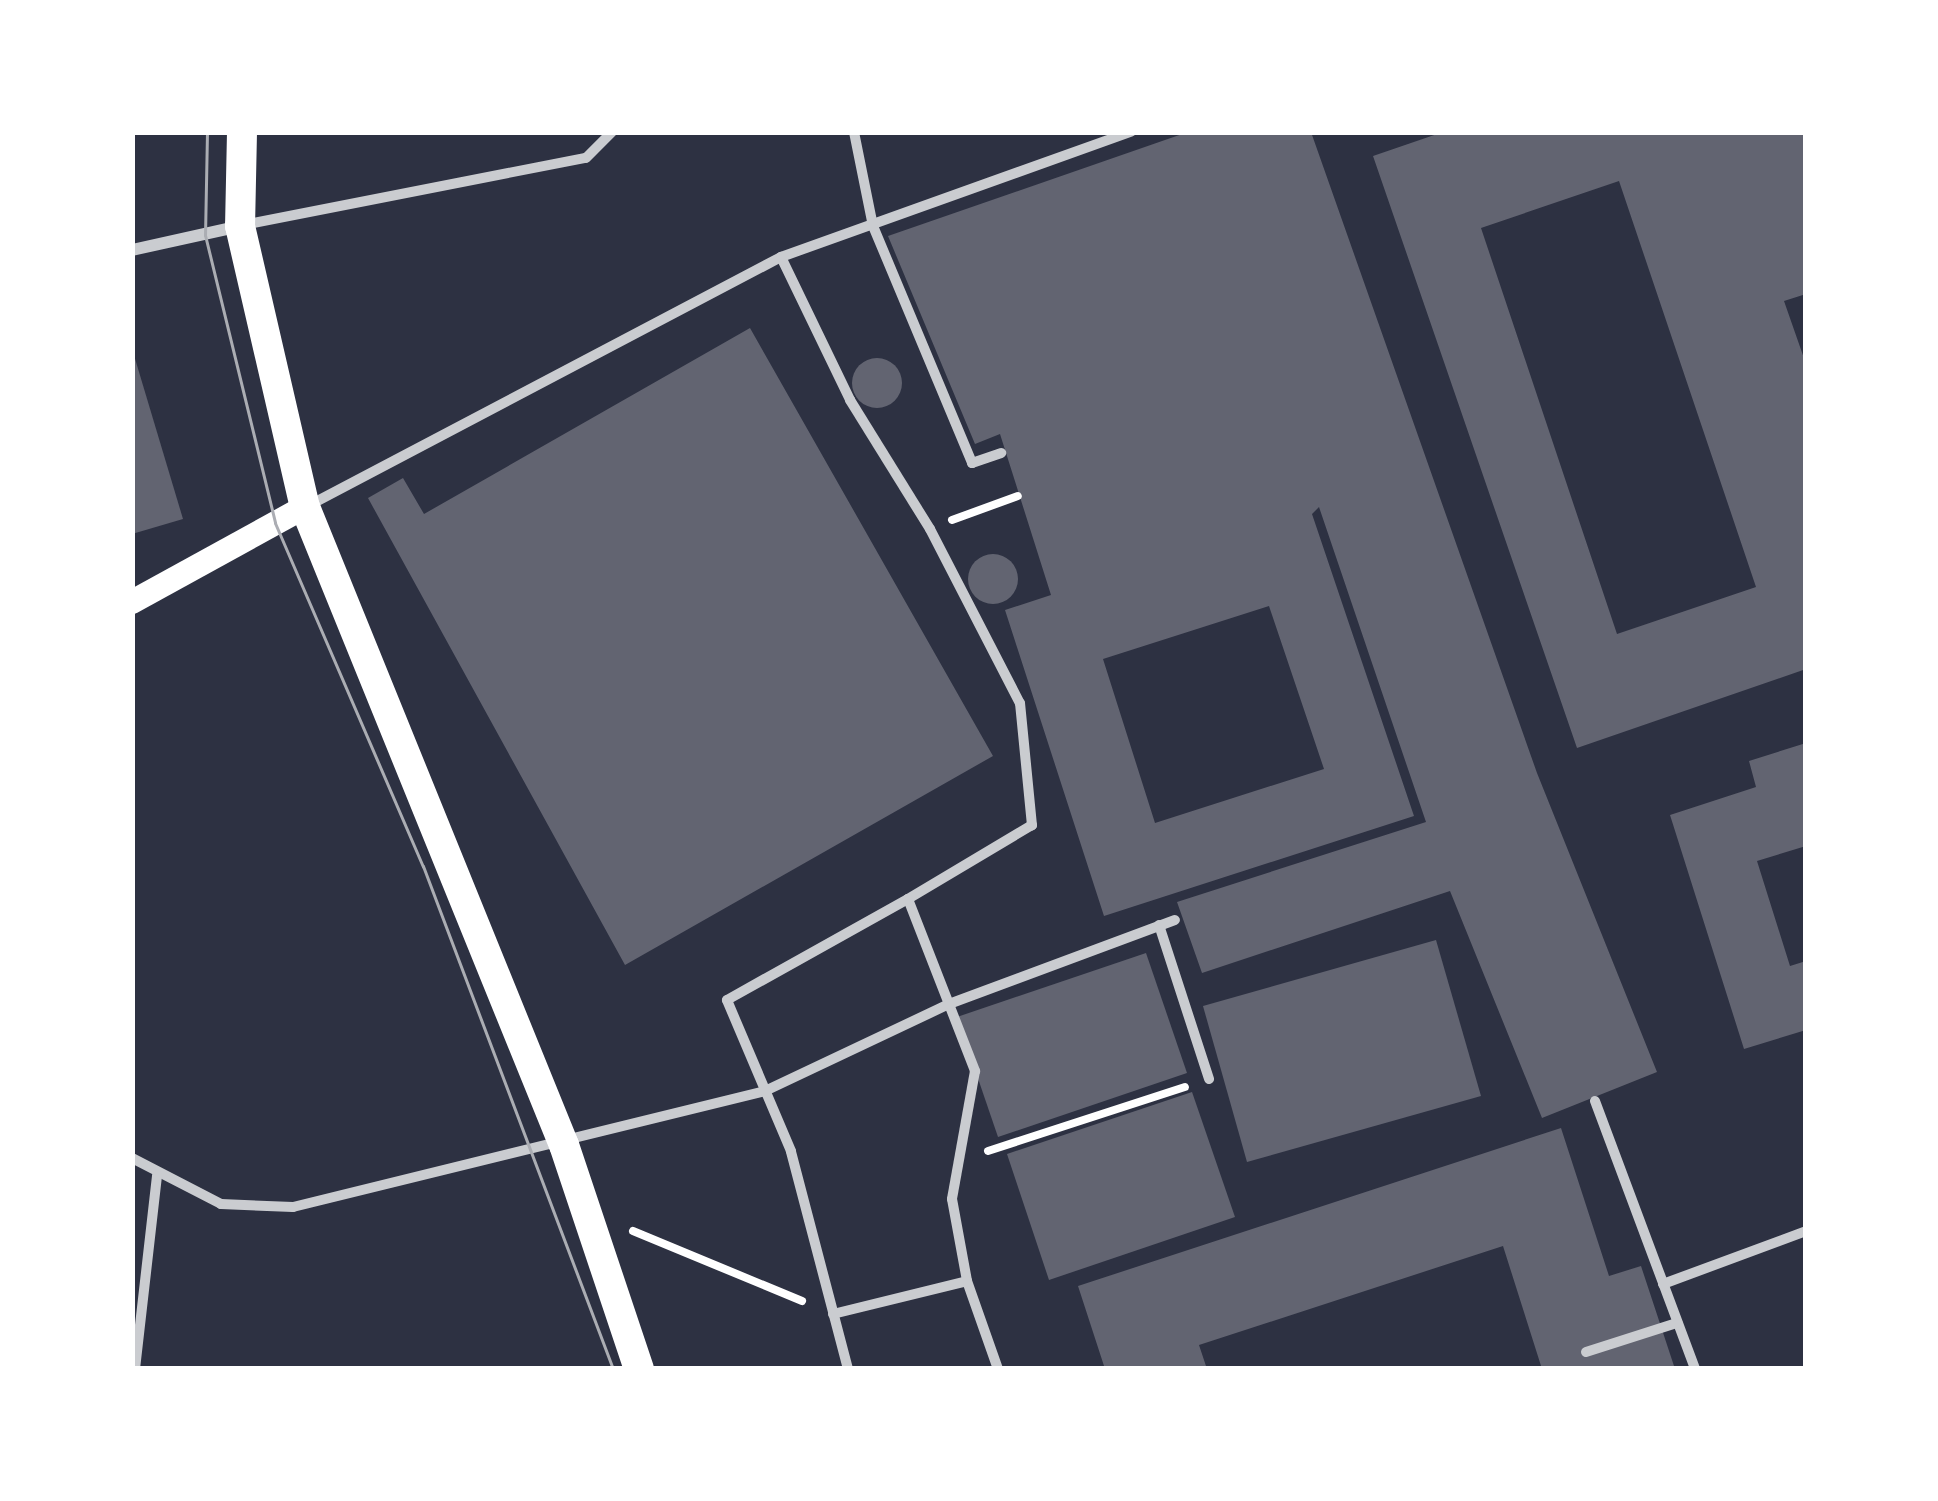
<!DOCTYPE html>
<html>
<head>
<meta charset="utf-8">
<style>
  body { margin:0 }
  #map { position:relative; width:1938px; height:1501px; overflow:hidden; background:#2d3142; font-family:Ubuntu,sans-serif }
  div>[style] { position:absolute }
  .building>* { inset:0; background:#626471 }
  .round { border-radius:50% }
  .path>* { height:8px; margin:-4px; padding:0 4px; transform-origin:4px; border-radius:4px; background:#fff }
  .pedestrian>* { height:10px; margin:-5px; padding:0 5px; transform-origin:5px; border-radius:5px; background:#caccd0 }
  .minor>* { height:12px; margin:-6px; padding:0 6px; transform-origin:6px; border-radius:6px; background:#caccd0 }
  .secondary>* { height:24px; margin:-12px; padding:0 12px; transform-origin:12px; border-radius:12px; background:#fff }
  .primary>* { height:30px; margin:-15px; padding:0 15px; transform-origin:15px; border-radius:15px; background:#fff }
  .tram>* { height:3px; margin:-1.5px; padding:0 1.5px; transform-origin:1.5px; border-radius:1.5px; background:#abadb3 }
  span { translate:-50% -50%; white-space:nowrap; text-align:center; line-height:1.15; -webkit-text-stroke:9px #fff; paint-order:stroke }
  .frame { position:absolute; inset:0; border:135px solid #fff; pointer-events:none }
</style>
</head>
<body>
<div id="map">
  <div class="building">
    <div style="clip-path:polygon(evenodd,1188px 132px,1311px 132px,1537px 773px,1657px 1072px,1542px 1118px,1450px 891px,1202px 973px,1177px 902px,1426px 822px,1319px 507px,1312px 514px,1414px 816px,1104px 916px,1005px 610px,1051px 595px,1000px 434px,975px 444px,888px 236px,1188px 132px,1269px 606px,1324px 769px,1155px 823px,1103px 659px,1269px 606px)"></div>
    <div style="clip-path:polygon(evenodd,1443px 132px,1806px 132px,1806px 294px,1784px 301px,1806px 364px,1806px 669px,1577px 748px,1373px 156px,1443px 132px,1619px 181px,1756px 587px,1617px 634px,1481px 228px,1619px 181px)"></div>
    <div style="clip-path:polygon(750px 328px,993px 756px,625px 965px,368px 498px,403px 478px,424px 514px)"></div>
    <div style="clip-path:polygon(133px 352px,183px 519px,132px 534px,132px 353px)"></div>
    <div class="round" style="left:852px;top:358px;width:50px;height:50px"></div>
    <div class="round" style="left:968px;top:554px;width:50px;height:50px"></div>
    <div style="clip-path:polygon(1806px 743px,1806px 846px,1757px 861px,1790px 966px,1806px 961px,1806px 1030px,1744px 1049px,1670px 815px,1756px 787px,1749px 761px)"></div>
    <div style="clip-path:polygon(1436px 940px,1481px 1096px,1247px 1162px,1203px 1006px)"></div>
    <div style="clip-path:polygon(1146px 953px,1187px 1073px,998px 1137px,957px 1017px)"></div>
    <div style="clip-path:polygon(1192px 1092px,1235px 1217px,1049px 1280px,1007px 1154px)"></div>
    <div style="clip-path:polygon(1561px 1128px,1609px 1276px,1641px 1266px,1675px 1369px,1542px 1369px,1503px 1246px,1199px 1345px,1207px 1369px,1105px 1369px,1078px 1286px)"></div>
  </div>
  <div class="path">
    <div style="left:952px;top:520px;width:70px;rotate:-20deg"></div>
    <div style="left:988px;top:1151px;width:207px;rotate:-18deg"></div>
    <div style="left:633px;top:1231px;width:183px;rotate:22.5deg"></div>
  </div>
  <div class="pedestrian">
    <div style="left:854px;top:132px;width:96px;rotate:78.6deg"></div>
    <div style="left:873px;top:226px;width:257px;rotate:67.3deg"></div>
    <div style="left:972px;top:463px;width:31px;rotate:-19deg"></div>
    <div style="left:243px;top:225px;width:349px;rotate:-11.1deg"></div>
    <div style="left:586px;top:158px;width:37px;rotate:-45deg"></div>
    <div style="left:781px;top:257px;width:159px;rotate:64.2deg"></div>
    <div style="left:850px;top:400px;width:152px;rotate:58.2deg"></div>
    <div style="left:930px;top:529px;width:196px;rotate:62.7deg"></div>
    <div style="left:1020px;top:703px;width:123px;rotate:84.4deg"></div>
    <div style="left:1032px;top:825px;width:144px;rotate:149.2deg"></div>
    <div style="left:908px;top:899px;width:185px;rotate:68.7deg"></div>
    <div style="left:975px;top:1071px;width:130px;rotate:100.2deg"></div>
    <div style="left:952px;top:1199px;width:83px;rotate:79.6deg"></div>
    <div style="left:967px;top:1281px;width:93px;rotate:70.6deg"></div>
    <div style="left:306px;top:507px;width:537px;rotate:-27.76deg"></div>
    <div style="left:781px;top:257px;width:372px;rotate:-19.7deg"></div>
    <div style="left:1159px;top:925px;width:162px;rotate:72deg"></div>
    <div style="left:1595px;top:1101px;width:286px;rotate:69.5deg"></div>
    <div style="left:132px;top:1158px;width:100px;rotate:27.3deg"></div>
    <div style="left:221px;top:1204px;width:72px;rotate:2.4deg"></div>
    <div style="left:293px;top:1207px;width:486px;rotate:-13.8deg"></div>
    <div style="left:765px;top:1091px;width:204px;rotate:-25.3deg"></div>
    <div style="left:949px;top:1004px;width:241px;rotate:-20.4deg"></div>
    <div style="left:1663px;top:1284px;width:153px;rotate:-20.3deg"></div>
    <div style="left:833px;top:1314px;width:138px;rotate:-13.8deg"></div>
    <div style="left:1586px;top:1352px;width:96px;rotate:-17.7deg"></div>
    <div style="left:135px;top:1369px;width:195px;rotate:-83.5deg"></div>
    <div style="left:848px;top:1369px;width:225px;rotate:-104.7deg"></div>
    <div style="left:791px;top:1151px;width:164px;rotate:-113deg"></div>
    <div style="left:727px;top:1000px;width:207px;rotate:-29.2deg"></div>
  </div>
  <div class="minor">
    <div style="left:132px;top:250px;width:107px;rotate:-12.5deg"></div>
  </div>
  <div class="secondary">
    <div style="left:132px;top:602px;width:197px;rotate:-28.8deg"></div>
  </div>
  <div class="primary">
    <div style="left:242px;top:132px;width:94px;rotate:91.2deg"></div>
    <div style="left:240px;top:226px;width:288px;rotate:77deg"></div>
    <div style="left:305px;top:507px;width:689px;rotate:67.91deg"></div>
    <div style="left:564px;top:1145px;width:236px;rotate:71.5deg"></div>
  </div>
  <div class="tram">
    <div style="left:207px;top:132px;width:103px;rotate:91.1deg"></div>
    <div style="left:205px;top:235px;width:296px;rotate:76.3deg"></div>
    <div style="left:275px;top:523px;width:374px;rotate:66.7deg"></div>
    <div style="left:423px;top:866px;width:538px;rotate:69.31deg"></div>
  </div>
  <div class="frame"></div>
</div>
</body>
</html>
